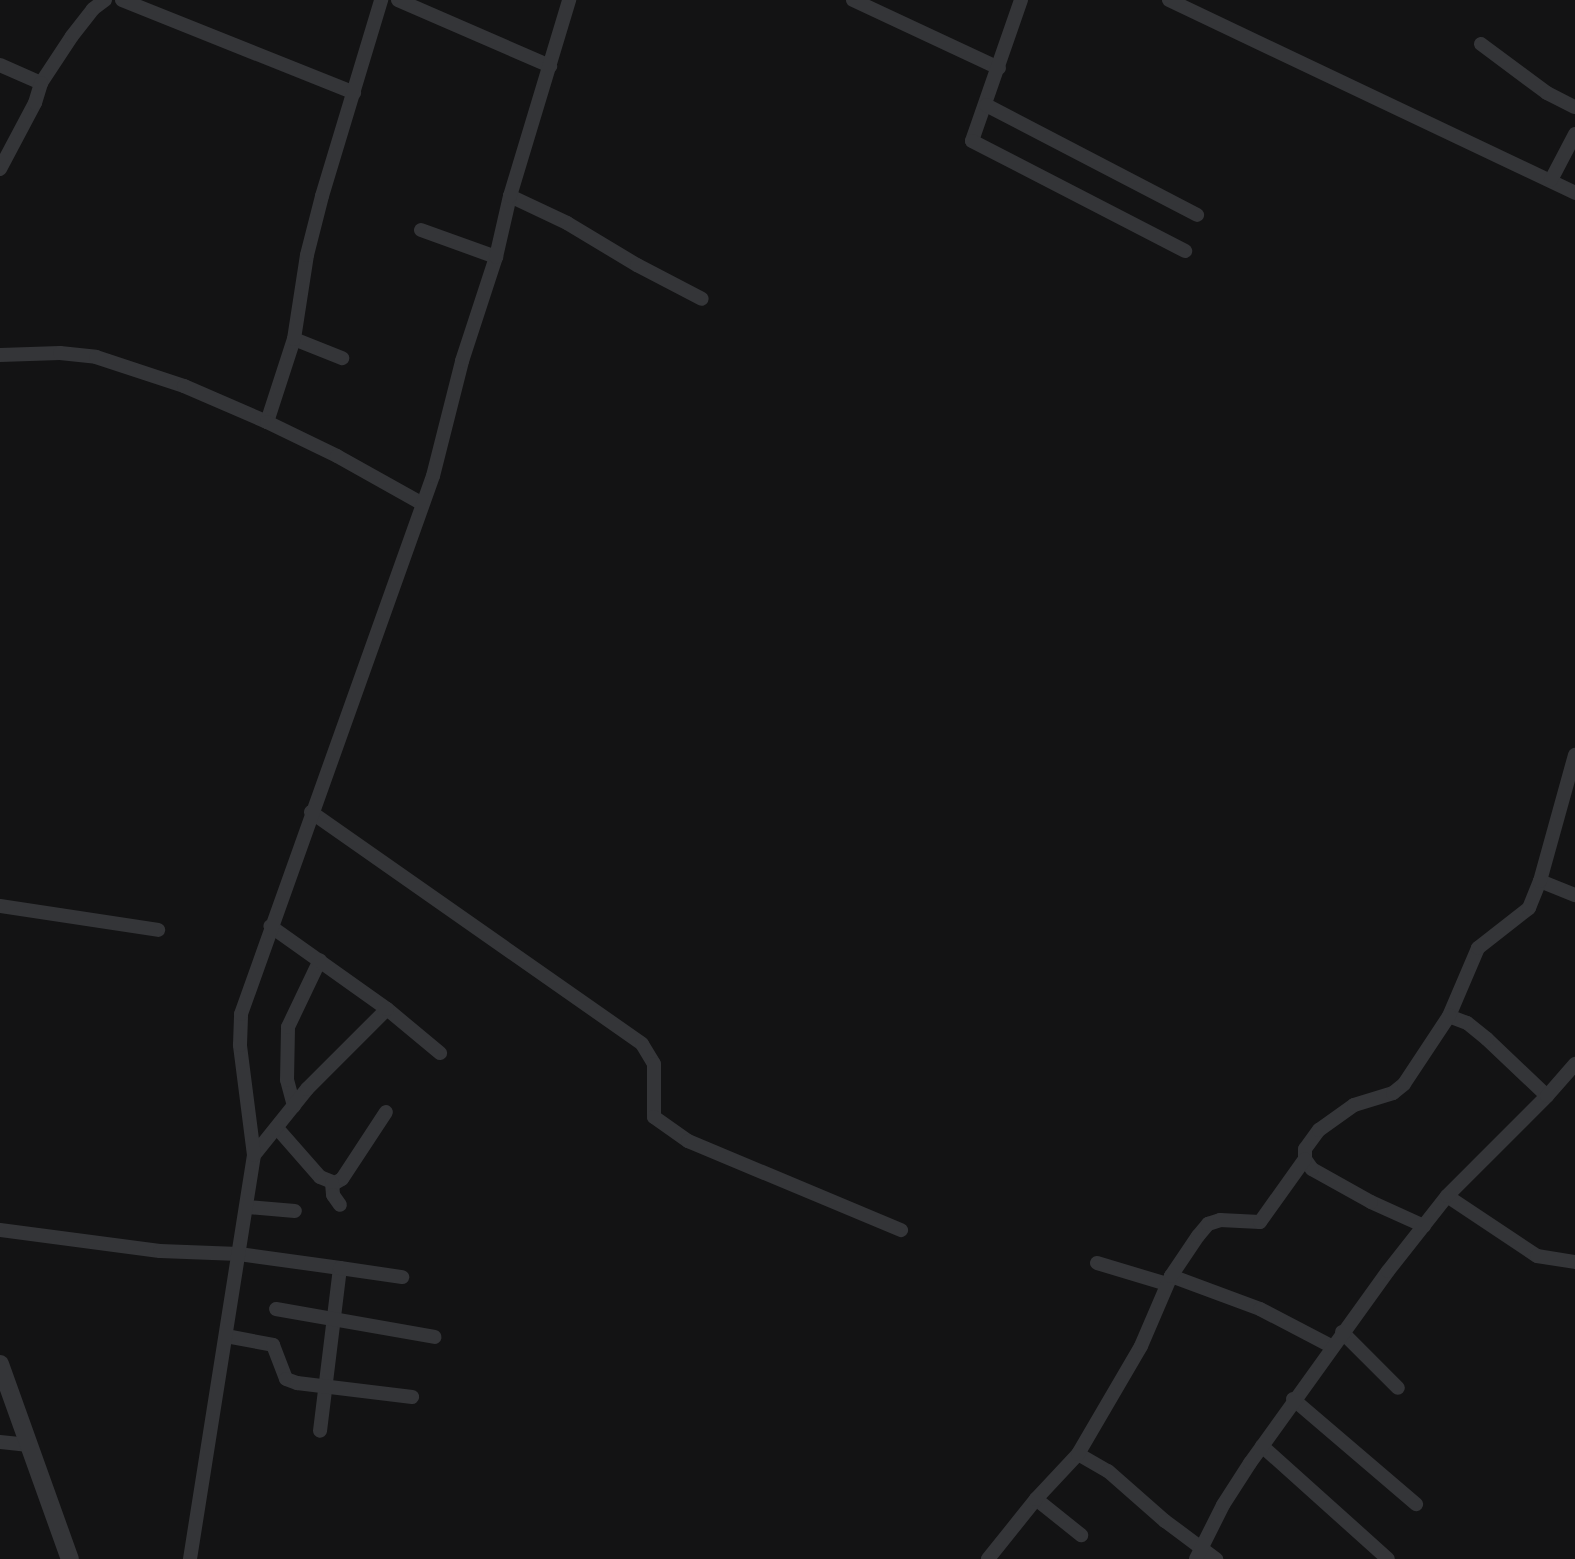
<!DOCTYPE html>
<html>
<head>
<meta charset="utf-8">
<style>
  body { margin:0 }
  #map { position:relative; width:1575px; height:1559px; overflow:hidden; background:#131314; font-family:"DM Sans",sans-serif }
  div>[style] { position:absolute }
  .minor>* { height:14px; margin:-7px; padding:0 7px; transform-origin:7px; border-radius:7px; background:#343538 }
  .tertiary>* { height:18px; margin:-9px; padding:0 9px; transform-origin:9px; border-radius:9px; background:#343538 }
  span { translate:-50% -50%; white-space:nowrap; text-align:center; line-height:1.15; -webkit-text-stroke:6px #0e0e0f; paint-order:stroke }
</style>
</head>
<body>
<div id="map">
  <div class="minor">
    <div style="left:122px;top:0;width:250px;rotate:21.8deg"></div>
    <div style="left:398px;top:0;width:166px;rotate:23.5deg"></div>
    <div style="left:853px;top:0;width:161px;rotate:25deg"></div>
    <div style="left:1021px;top:0;width:149px;rotate:109.2deg"></div>
    <div style="left:972px;top:141px;width:240px;rotate:27.3deg"></div>
    <div style="left:1169px;top:0;width:450px;rotate:25.4deg"></div>
    <div style="left:1481px;top:44px;width:82px;rotate:36.6deg"></div>
    <div style="left:1547px;top:93px;width:31px;rotate:27deg"></div>
    <div style="left:0;top:65px;width:45px;rotate:23.7deg"></div>
    <div style="left:41px;top:83px;width:56px;rotate:-56.6deg"></div>
    <div style="left:72px;top:36px;width:34px;rotate:-52deg"></div>
    <div style="left:93px;top:9px;width:15px;rotate:-37deg"></div>
    <div style="left:986px;top:105px;width:238px;rotate:27.5deg"></div>
    <div style="left:0;top:169px;width:75px;rotate:-62.1deg"></div>
    <div style="left:35px;top:103px;width:21px;rotate:-73deg"></div>
    <div style="left:1551px;top:180px;width:52px;rotate:-62.4deg"></div>
    <div style="left:510px;top:196px;width:63px;rotate:25.3deg"></div>
    <div style="left:567px;top:223px;width:82px;rotate:31deg"></div>
    <div style="left:637px;top:265px;width:73px;rotate:27.6deg"></div>
    <div style="left:421px;top:230px;width:80px;rotate:19.8deg"></div>
    <div style="left:294px;top:339px;width:52px;rotate:21.6deg"></div>
    <div style="left:0;top:355px;width:60px;rotate:-1.9deg"></div>
    <div style="left:60px;top:353px;width:36px;rotate:6deg"></div>
    <div style="left:96px;top:357px;width:93px;rotate:18.2deg"></div>
    <div style="left:184px;top:386px;width:90px;rotate:23.4deg"></div>
    <div style="left:267px;top:422px;width:87px;rotate:-72deg"></div>
    <div style="left:294px;top:339px;width:85px;rotate:-81.2deg"></div>
    <div style="left:307px;top:255px;width:61px;rotate:-75.7deg"></div>
    <div style="left:322px;top:196px;width:205px;rotate:-73.2deg"></div>
    <div style="left:267px;top:422px;width:78px;rotate:25.9deg"></div>
    <div style="left:337px;top:456px;width:96px;rotate:29.2deg"></div>
    <div style="left:311px;top:812px;width:404px;rotate:35deg"></div>
    <div style="left:642px;top:1044px;width:23px;rotate:59deg"></div>
    <div style="left:654px;top:1064px;width:53px;rotate:90deg"></div>
    <div style="left:654px;top:1117px;width:42px;rotate:35.2deg"></div>
    <div style="left:688px;top:1141px;width:231px;rotate:22.7deg"></div>
    <div style="left:1540px;top:881px;width:38px;rotate:22deg"></div>
    <div style="left:0;top:906px;width:160px;rotate:8.6deg"></div>
    <div style="left:387px;top:1009px;width:69px;rotate:39.7deg"></div>
    <div style="left:1547px;top:1096px;width:83px;rotate:-136.5deg"></div>
    <div style="left:1487px;top:1039px;width:26px;rotate:-141deg"></div>
    <div style="left:1467px;top:1023px;width:19px;rotate:-159deg"></div>
    <div style="left:1449px;top:1016px;width:74px;rotate:-66.9deg"></div>
    <div style="left:1478px;top:948px;width:65px;rotate:-38.1deg"></div>
    <div style="left:1529px;top:908px;width:29px;rotate:-68deg"></div>
    <div style="left:1540px;top:881px;width:131px;rotate:-74.5deg"></div>
    <div style="left:294px;top:1106px;width:27px;rotate:-105deg"></div>
    <div style="left:287px;top:1080px;width:53px;rotate:-88.9deg"></div>
    <div style="left:288px;top:1027px;width:74px;rotate:-64.5deg"></div>
    <div style="left:277px;top:1128px;width:65px;rotate:48.7deg"></div>
    <div style="left:320px;top:1177px;width:16px;rotate:22deg"></div>
    <div style="left:335px;top:1183px;width:8px;rotate:-30deg"></div>
    <div style="left:342px;top:1179px;width:80px;rotate:-56.7deg"></div>
    <div style="left:254px;top:1155px;width:85px;rotate:-51.2deg"></div>
    <div style="left:307px;top:1089px;width:113px;rotate:-45deg"></div>
    <div style="left:387px;top:1009px;width:143px;rotate:-144.6deg"></div>
    <div style="left:332px;top:1183px;width:12px;rotate:85deg"></div>
    <div style="left:333px;top:1195px;width:12px;rotate:55deg"></div>
    <div style="left:1447px;top:1196px;width:108px;rotate:33.7deg"></div>
    <div style="left:1537px;top:1256px;width:38px;rotate:9deg"></div>
    <div style="left:248px;top:1207px;width:47px;rotate:4.9deg"></div>
    <div style="left:1424px;top:1226px;width:58px;rotate:-155.6deg"></div>
    <div style="left:1371px;top:1202px;width:68px;rotate:-150.8deg"></div>
    <div style="left:1312px;top:1169px;width:12px;rotate:-125deg"></div>
    <div style="left:1305px;top:1159px;width:10px;rotate:-90deg"></div>
    <div style="left:1305px;top:1149px;width:24px;rotate:-54deg"></div>
    <div style="left:1319px;top:1130px;width:43px;rotate:-35.5deg"></div>
    <div style="left:1354px;top:1105px;width:41px;rotate:-17.1deg"></div>
    <div style="left:1393px;top:1093px;width:14px;rotate:-39deg"></div>
    <div style="left:1404px;top:1084px;width:82px;rotate:-56.5deg"></div>
    <div style="left:0;top:1230px;width:161px;rotate:7.5deg"></div>
    <div style="left:160px;top:1251px;width:79px;rotate:2.2deg"></div>
    <div style="left:239px;top:1254px;width:102px;rotate:7.9deg"></div>
    <div style="left:340px;top:1268px;width:164px;rotate:97deg"></div>
    <div style="left:1097px;top:1263px;width:73px;rotate:16.7deg"></div>
    <div style="left:340px;top:1268px;width:63px;rotate:8.3deg"></div>
    <div style="left:1171px;top:1276px;width:95px;rotate:20.3deg"></div>
    <div style="left:1260px;top:1309px;width:80px;rotate:27.5deg"></div>
    <div style="left:276px;top:1309px;width:161px;rotate:10deg"></div>
    <div style="left:1342px;top:1332px;width:79px;rotate:45deg"></div>
    <div style="left:226px;top:1336px;width:48px;rotate:10.8deg"></div>
    <div style="left:273px;top:1345px;width:36px;rotate:69deg"></div>
    <div style="left:286px;top:1379px;width:12px;rotate:20deg"></div>
    <div style="left:297px;top:1383px;width:116px;rotate:6.9deg"></div>
    <div style="left:1293px;top:1399px;width:162px;rotate:40.5deg"></div>
    <div style="left:0;top:1442px;width:29px;rotate:6deg"></div>
    <div style="left:1262px;top:1446px;width:169px;rotate:41.9deg"></div>
    <div style="left:1078px;top:1454px;width:34px;rotate:30deg"></div>
    <div style="left:1108px;top:1471px;width:76px;rotate:41.3deg"></div>
    <div style="left:1165px;top:1521px;width:64px;rotate:36.7deg"></div>
    <div style="left:1036px;top:1499px;width:58px;rotate:38.7deg"></div>
    <div style="left:190px;top:1559px;width:409px;rotate:-81deg"></div>
    <div style="left:254px;top:1155px;width:111px;rotate:-97.3deg"></div>
    <div style="left:240px;top:1045px;width:31px;rotate:-88deg"></div>
    <div style="left:241px;top:1014px;width:571px;rotate:-70.36deg"></div>
    <div style="left:433px;top:476px;width:119px;rotate:-75.8deg"></div>
    <div style="left:462px;top:361px;width:109px;rotate:-71.9deg"></div>
    <div style="left:496px;top:257px;width:63px;rotate:-77.1deg"></div>
    <div style="left:510px;top:196px;width:205px;rotate:-73.2deg"></div>
    <div style="left:988px;top:1559px;width:77px;rotate:-51.3deg"></div>
    <div style="left:1036px;top:1499px;width:62px;rotate:-47deg"></div>
    <div style="left:1078px;top:1454px;width:125px;rotate:-59.7deg"></div>
    <div style="left:1141px;top:1346px;width:76px;rotate:-66.8deg"></div>
    <div style="left:1171px;top:1276px;width:48px;rotate:-56deg"></div>
    <div style="left:1198px;top:1236px;width:16px;rotate:-50deg"></div>
    <div style="left:1208px;top:1224px;width:13px;rotate:-18deg"></div>
    <div style="left:1220px;top:1220px;width:40px;rotate:2.9deg"></div>
    <div style="left:1260px;top:1222px;width:77px;rotate:-54.5deg"></div>
    <div style="left:1196px;top:1559px;width:60px;rotate:-63.4deg"></div>
    <div style="left:1223px;top:1505px;width:50px;rotate:-57.3deg"></div>
    <div style="left:1250px;top:1463px;width:236px;rotate:-54.3deg"></div>
    <div style="left:1388px;top:1271px;width:95px;rotate:-51.8deg"></div>
    <div style="left:1447px;top:1196px;width:141px;rotate:-45deg"></div>
    <div style="left:1547px;top:1096px;width:43px;rotate:-48.8deg"></div>
  </div>
  <div class="tertiary">
    <div style="left:0;top:1364px;width:207px;rotate:70.3deg"></div>
  </div>
</div>
</body>
</html>
